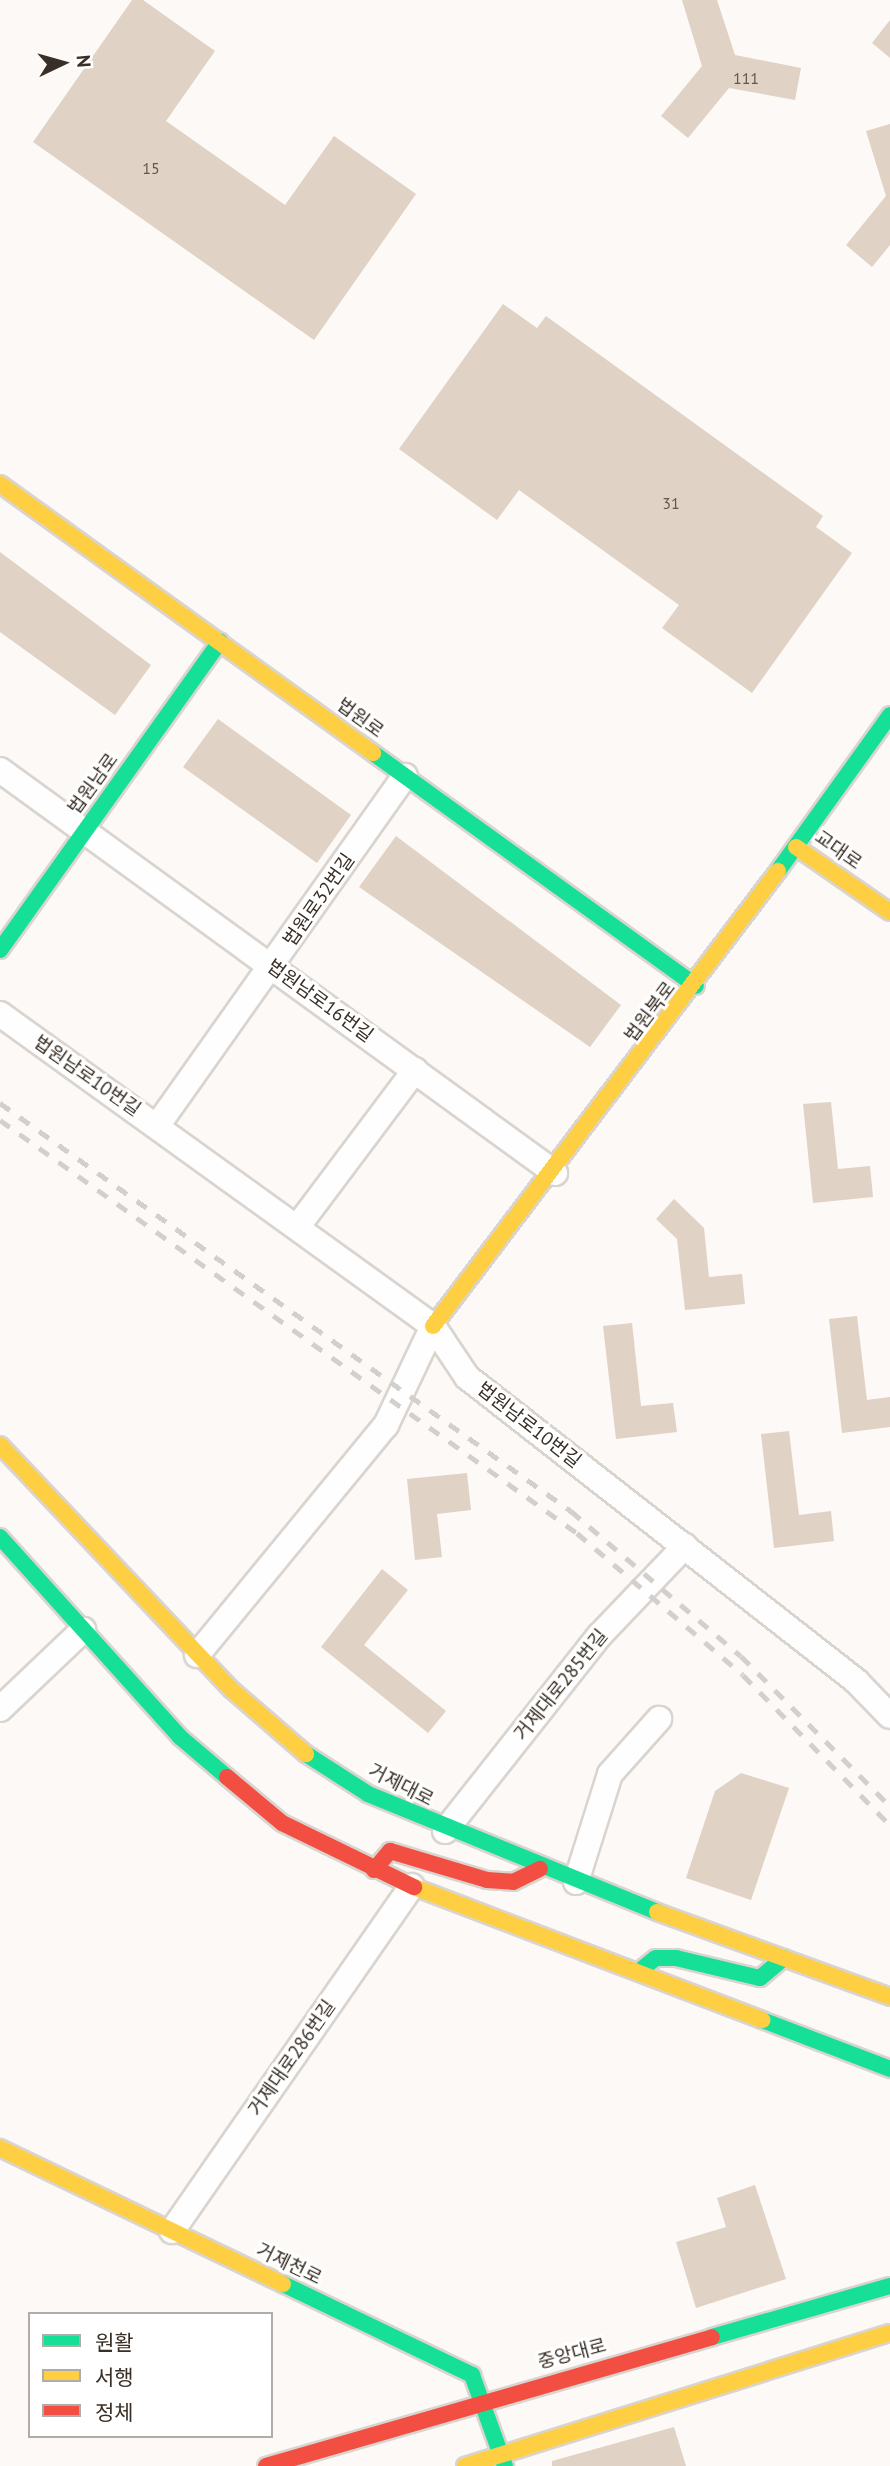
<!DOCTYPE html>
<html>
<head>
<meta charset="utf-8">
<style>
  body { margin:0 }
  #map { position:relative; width:890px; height:2466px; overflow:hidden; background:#fcf9f6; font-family:"PT Sans","Noto Sans KR",sans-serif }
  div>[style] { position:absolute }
  .building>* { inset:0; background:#e0d2c4 }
  .roads { filter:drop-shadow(2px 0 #dad4cf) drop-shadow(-2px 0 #dad4cf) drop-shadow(0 2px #dad4cf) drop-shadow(0 -2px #dad4cf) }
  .street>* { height:24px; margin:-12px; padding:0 12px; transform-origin:12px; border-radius:12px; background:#fffefe }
  .fast>* { height:16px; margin:-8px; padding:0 8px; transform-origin:8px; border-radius:8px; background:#16e098 }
  .slow>* { height:16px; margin:-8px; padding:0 8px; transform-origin:8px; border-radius:8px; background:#ffcf43 }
  .jam>* { height:16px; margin:-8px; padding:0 8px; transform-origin:8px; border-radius:8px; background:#f24e42 }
  .rail>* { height:5px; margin-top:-2.5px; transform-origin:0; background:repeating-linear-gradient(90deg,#d2d0cf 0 12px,transparent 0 24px) }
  span { translate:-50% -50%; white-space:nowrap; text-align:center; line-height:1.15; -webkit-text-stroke:6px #fff; paint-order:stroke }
  .number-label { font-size:16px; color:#63584e }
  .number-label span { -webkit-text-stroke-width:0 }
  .street-label { font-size:19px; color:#392f26 }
  .legend { position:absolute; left:28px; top:2312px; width:245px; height:126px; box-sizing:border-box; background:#fff; border:2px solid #b0aca8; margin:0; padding:9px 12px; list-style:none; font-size:21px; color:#392f26 }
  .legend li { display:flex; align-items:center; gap:14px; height:35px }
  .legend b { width:35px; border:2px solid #b0aca8 }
  .north { position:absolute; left:28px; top:28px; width:70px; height:70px; -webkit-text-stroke:5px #fff; paint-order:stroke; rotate:85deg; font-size:19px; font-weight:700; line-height:28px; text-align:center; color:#392f26 }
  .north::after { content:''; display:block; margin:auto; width:24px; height:32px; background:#392f26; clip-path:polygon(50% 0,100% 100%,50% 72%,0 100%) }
</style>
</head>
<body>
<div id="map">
  <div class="building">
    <div style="clip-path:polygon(132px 0,143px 0,215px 51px,166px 121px,285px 205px,334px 136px,416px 194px,314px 340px,33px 142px)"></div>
    <div style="clip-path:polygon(682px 0,717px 0,735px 55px,801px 68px,795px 100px,729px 88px,688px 138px,661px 116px,702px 66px)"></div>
    <div style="clip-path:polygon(890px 20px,890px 58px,872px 43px)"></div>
    <div style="clip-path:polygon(890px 124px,890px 245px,872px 267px,846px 245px,886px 196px,866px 131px)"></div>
    <div style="clip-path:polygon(503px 304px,537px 328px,546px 316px,823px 516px,816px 527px,852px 553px,752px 693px,662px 628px,679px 605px,519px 490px,497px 520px,399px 449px)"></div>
    <div style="clip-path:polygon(0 552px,151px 665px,115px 715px,0 632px)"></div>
    <div style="clip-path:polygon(218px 719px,351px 815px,317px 863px,183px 767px)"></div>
    <div style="clip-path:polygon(396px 836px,621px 1005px,590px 1047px,359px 887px)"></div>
    <div style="clip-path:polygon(831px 1102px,838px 1169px,870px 1166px,873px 1197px,813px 1203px,803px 1104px)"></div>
    <div style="clip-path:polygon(674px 1199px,704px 1228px,709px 1277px,742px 1274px,745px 1304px,685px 1310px,677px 1239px,656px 1219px)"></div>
    <div style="clip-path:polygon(857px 1316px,867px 1400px,890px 1397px,890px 1427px,842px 1433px,829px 1319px)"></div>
    <div style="clip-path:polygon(632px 1323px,641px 1406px,673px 1403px,677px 1432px,616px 1439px,603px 1326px)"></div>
    <div style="clip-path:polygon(789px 1431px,799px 1515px,831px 1511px,834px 1541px,774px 1548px,761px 1434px)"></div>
    <div style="clip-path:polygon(467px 1473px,471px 1510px,437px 1514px,442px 1557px,415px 1560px,407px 1479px)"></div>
    <div style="clip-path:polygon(382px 1569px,408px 1590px,364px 1645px,446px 1711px,428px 1733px,321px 1647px)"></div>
    <div style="clip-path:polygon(741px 1773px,789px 1788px,751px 1900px,686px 1878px,715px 1791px)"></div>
    <div style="clip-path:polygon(755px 2185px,786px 2279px,696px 2308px,676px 2242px,726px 2227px,717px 2198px)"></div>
    <div style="clip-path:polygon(674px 2427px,686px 2466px,552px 2466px,552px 2461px)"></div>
  </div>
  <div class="roads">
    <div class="street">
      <div style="left:0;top:770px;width:686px;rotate:35.98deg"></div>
      <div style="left:0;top:1014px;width:534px;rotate:35.77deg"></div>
      <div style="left:433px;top:1326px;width:61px;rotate:56.3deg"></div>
      <div style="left:467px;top:1377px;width:495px;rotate:38deg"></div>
      <div style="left:857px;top:1682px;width:47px;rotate:45.9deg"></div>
      <div style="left:157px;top:1126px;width:429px;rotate:-54.7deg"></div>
      <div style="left:298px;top:1226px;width:195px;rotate:-53.1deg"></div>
      <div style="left:197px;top:1655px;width:298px;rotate:-50.6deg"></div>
      <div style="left:386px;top:1425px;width:110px;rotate:-64.6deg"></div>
      <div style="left:0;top:1709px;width:115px;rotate:-43.6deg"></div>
      <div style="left:445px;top:1831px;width:250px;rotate:-51.7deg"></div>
      <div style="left:600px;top:1635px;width:123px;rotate:-46.3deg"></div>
      <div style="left:576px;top:1882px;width:113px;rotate:-72.5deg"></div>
      <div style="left:610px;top:1774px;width:74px;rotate:-48.3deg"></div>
      <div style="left:172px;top:2231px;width:420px;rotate:-55.2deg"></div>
    </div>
    <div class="fast">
      <div style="left:373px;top:753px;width:398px;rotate:35.8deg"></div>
      <div style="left:778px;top:871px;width:192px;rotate:-54.3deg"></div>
      <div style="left:0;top:950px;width:379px;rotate:-54.5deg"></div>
      <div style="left:0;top:1537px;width:269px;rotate:48deg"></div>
      <div style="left:180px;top:1737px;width:62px;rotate:40.4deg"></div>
      <div style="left:306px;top:1754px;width:74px;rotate:32.8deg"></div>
      <div style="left:368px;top:1794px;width:312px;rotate:22.2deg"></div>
      <div style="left:643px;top:1968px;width:16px;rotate:-38deg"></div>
      <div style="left:656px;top:1958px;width:20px"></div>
      <div style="left:676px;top:1958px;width:86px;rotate:13.4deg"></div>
      <div style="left:760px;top:1978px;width:31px;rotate:-40deg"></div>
      <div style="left:762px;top:2020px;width:137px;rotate:20.9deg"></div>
      <div style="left:283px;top:2284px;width:210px;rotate:25.7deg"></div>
      <div style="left:472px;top:2375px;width:97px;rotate:70.1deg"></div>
      <div style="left:712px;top:2337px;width:185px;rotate:-16deg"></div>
    </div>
    <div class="slow">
      <div style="left:0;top:484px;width:460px;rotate:35.8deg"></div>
      <div style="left:796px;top:847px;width:114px;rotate:34.7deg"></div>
      <div style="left:433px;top:1326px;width:571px;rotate:-52.83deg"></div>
      <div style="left:0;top:1445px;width:337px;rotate:46.6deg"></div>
      <div style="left:232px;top:1690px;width:98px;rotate:40.9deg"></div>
      <div style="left:414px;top:1887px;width:373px;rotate:20.9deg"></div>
      <div style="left:657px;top:1912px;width:248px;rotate:20deg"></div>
      <div style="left:0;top:2148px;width:314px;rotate:25.7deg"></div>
      <div style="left:465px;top:2466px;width:445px;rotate:-17.4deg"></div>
    </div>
    <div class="jam">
      <div style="left:227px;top:1777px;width:72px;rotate:39.9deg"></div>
      <div style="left:282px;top:1823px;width:147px;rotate:25.9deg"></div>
      <div style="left:374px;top:1870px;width:25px;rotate:-50deg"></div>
      <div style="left:390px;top:1851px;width:101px;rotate:16.6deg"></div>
      <div style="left:487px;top:1880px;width:26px;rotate:4deg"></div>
      <div style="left:513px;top:1882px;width:30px;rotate:-26deg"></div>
      <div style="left:266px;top:2466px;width:464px;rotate:-16.1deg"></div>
    </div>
  </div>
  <div class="rail">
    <div style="left:0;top:1103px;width:702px;rotate:35.55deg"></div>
    <div style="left:571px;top:1511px;width:223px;rotate:40.5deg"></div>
    <div style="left:741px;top:1656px;width:211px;rotate:45.2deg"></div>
    <div style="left:0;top:1120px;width:710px;rotate:35.59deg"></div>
    <div style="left:577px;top:1533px;width:218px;rotate:40.5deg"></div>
    <div style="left:743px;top:1675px;width:210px;rotate:45.6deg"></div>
  </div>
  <div class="number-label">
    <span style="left:746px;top:78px">111</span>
    <span style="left:151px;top:168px">15</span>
    <span style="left:671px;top:503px">31</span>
  </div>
  <div class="street-label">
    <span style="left:360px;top:718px;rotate:36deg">법원로</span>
    <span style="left:93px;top:784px;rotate:-54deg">법원남로</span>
    <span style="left:838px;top:850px;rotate:35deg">교대로</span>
    <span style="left:319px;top:900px;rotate:-55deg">법원로32번길</span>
    <span style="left:320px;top:1001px;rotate:36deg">법원남로16번길</span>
    <span style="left:650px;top:1012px;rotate:-53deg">법원북로</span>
    <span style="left:87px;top:1076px;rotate:35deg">법원남로10번길</span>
    <span style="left:529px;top:1425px;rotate:38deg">법원남로10번길</span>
    <span style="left:561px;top:1685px;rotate:-51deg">거제대로285번길</span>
    <span style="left:401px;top:1785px;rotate:27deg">거제대로</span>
    <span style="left:292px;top:2058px;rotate:-55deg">거제대로286번길</span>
    <span style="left:289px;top:2264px;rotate:26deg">거제천로</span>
    <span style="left:572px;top:2354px;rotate:-15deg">중앙대로</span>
  </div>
  <ul class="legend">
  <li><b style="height:9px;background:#16e098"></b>원활</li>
  <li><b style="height:9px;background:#ffcf43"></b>서행</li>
  <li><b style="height:9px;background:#f24e42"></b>정체</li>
  </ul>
  <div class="north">N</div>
</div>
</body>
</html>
